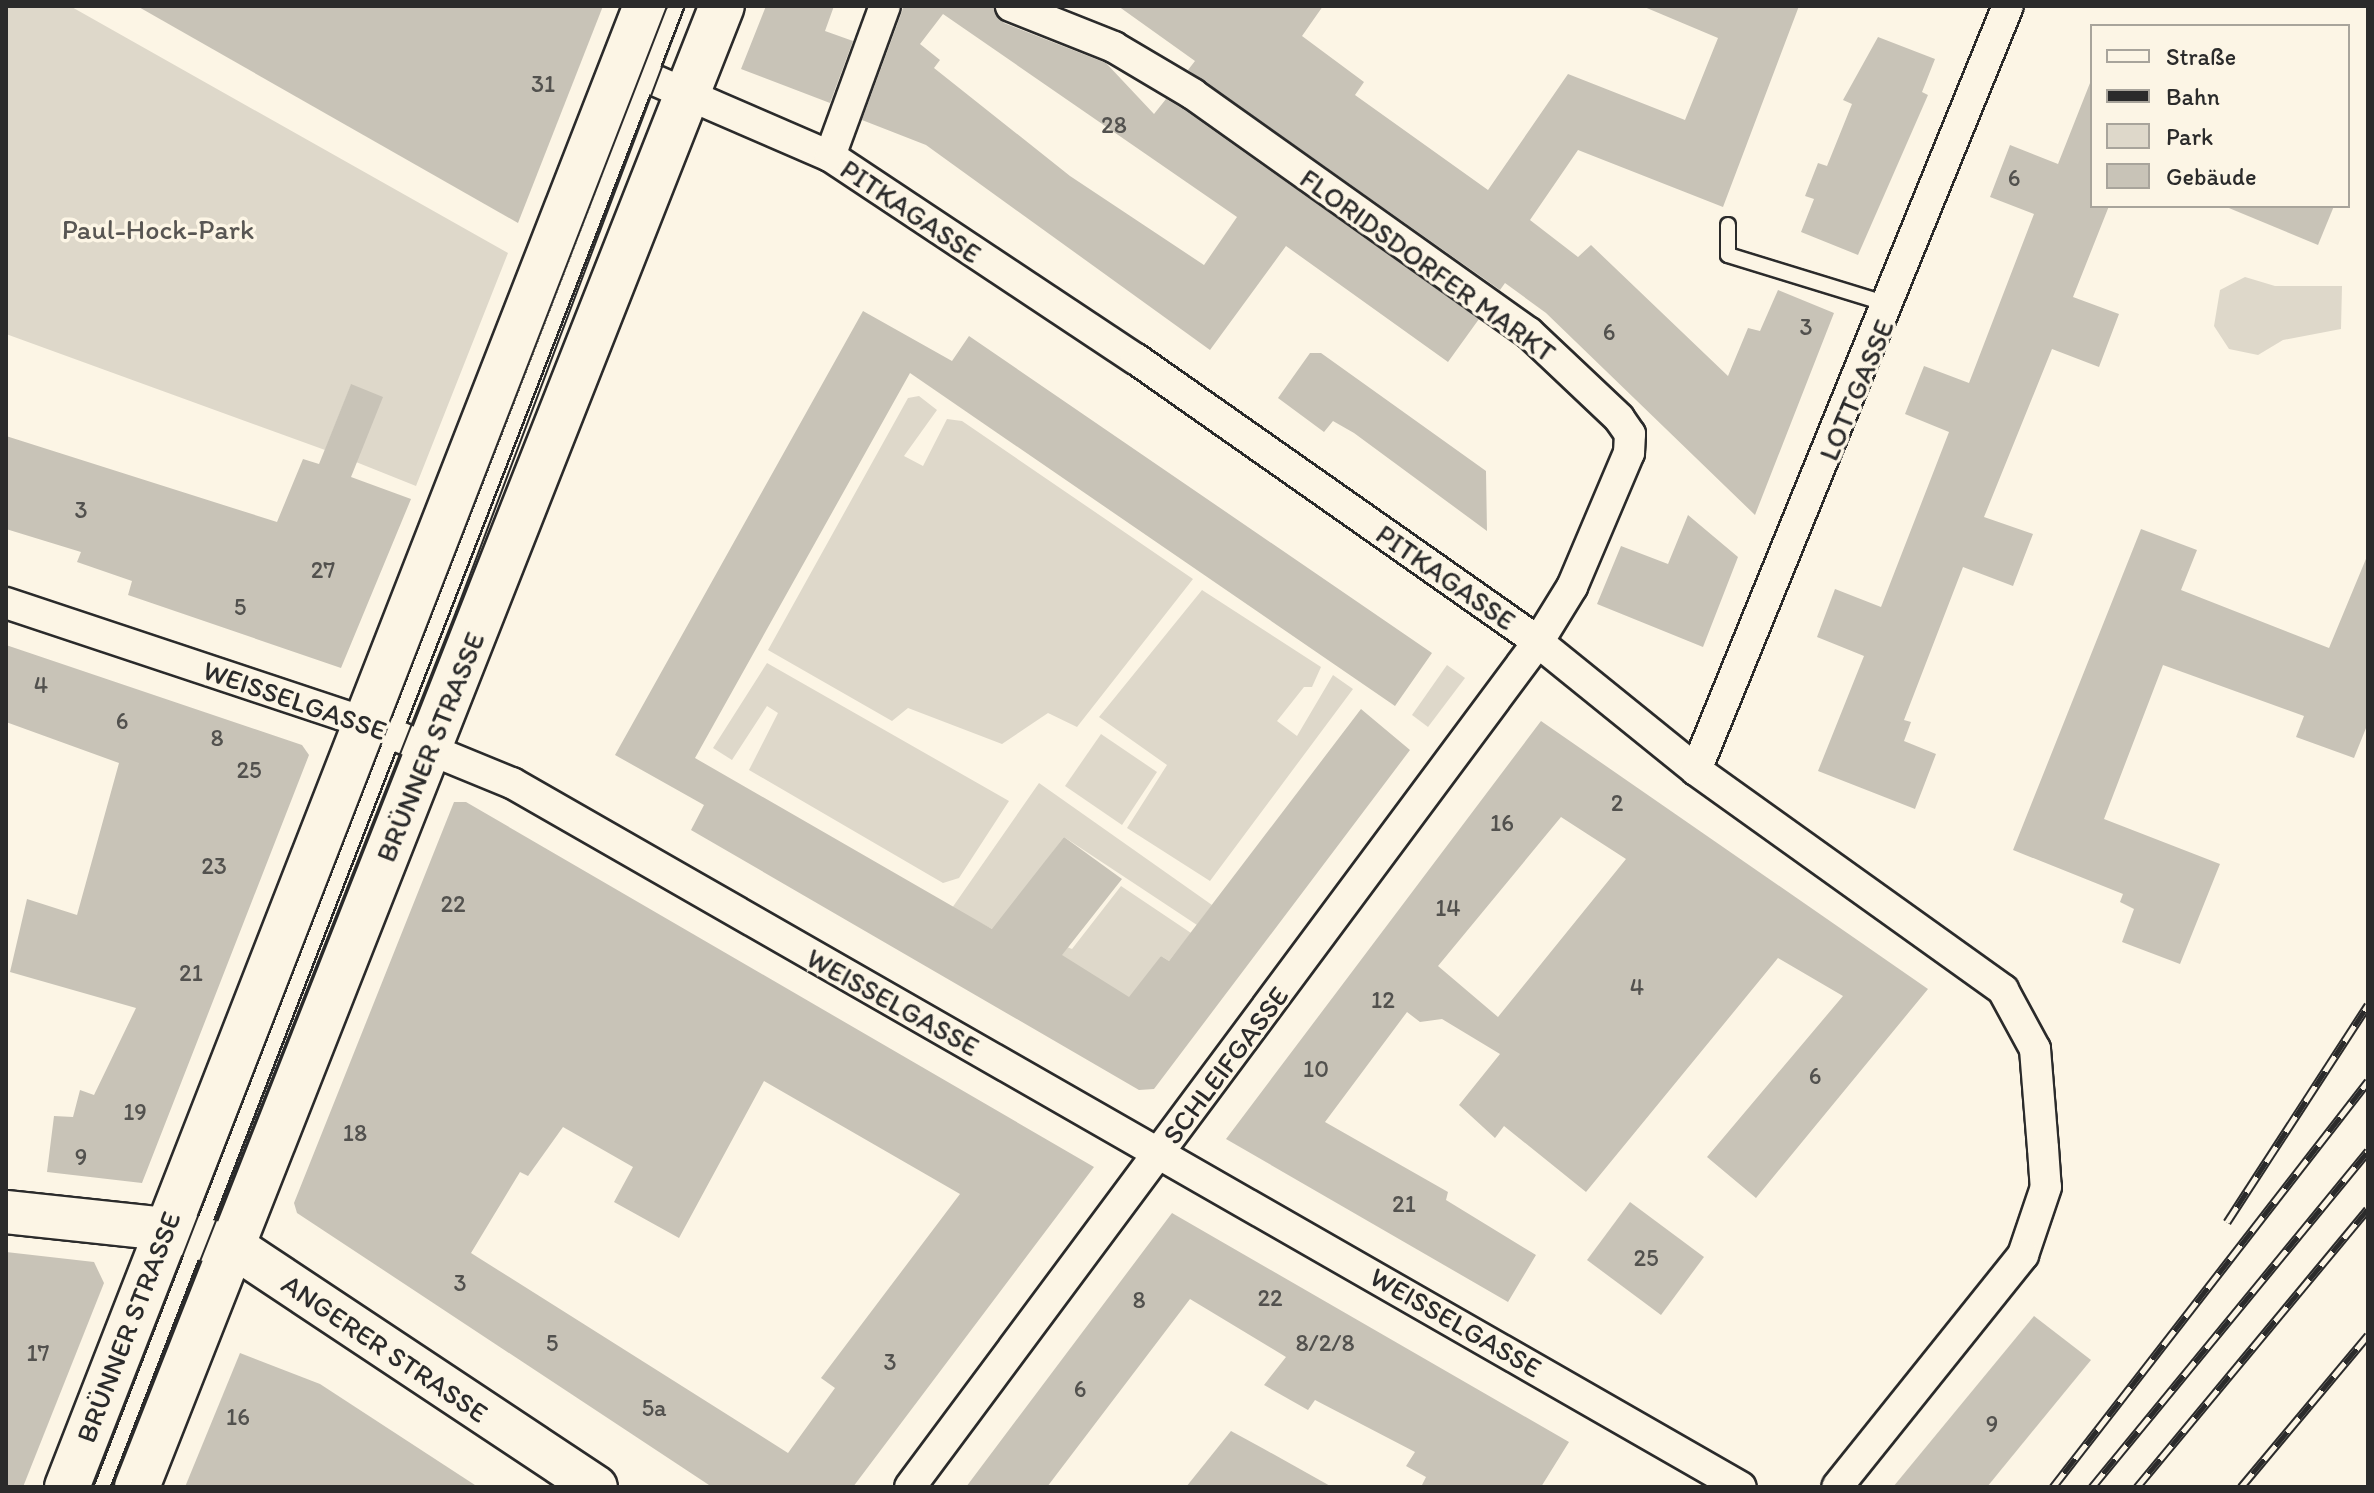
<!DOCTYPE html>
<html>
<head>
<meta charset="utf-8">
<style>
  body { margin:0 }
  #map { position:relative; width:2374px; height:1493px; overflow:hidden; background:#fcf5e5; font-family:Itim,sans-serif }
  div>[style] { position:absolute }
  .green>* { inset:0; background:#ded8ca }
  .building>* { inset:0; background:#c8c3b7 }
  .roads { filter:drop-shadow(2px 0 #2b2b2b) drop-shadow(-2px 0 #2b2b2b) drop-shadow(0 2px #2b2b2b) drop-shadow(0 -2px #2b2b2b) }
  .service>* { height:14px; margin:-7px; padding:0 7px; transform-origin:7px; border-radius:7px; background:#fcf5e5 }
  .minor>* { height:30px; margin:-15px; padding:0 15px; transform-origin:15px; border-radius:15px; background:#fcf5e5 }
  .secondary>* { height:42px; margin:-21px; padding:0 21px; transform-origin:21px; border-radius:21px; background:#fcf5e5 }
  .primary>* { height:44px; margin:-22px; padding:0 22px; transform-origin:22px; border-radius:22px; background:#fcf5e5 }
  .tram>* { height:2px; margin:-1px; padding:0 1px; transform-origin:1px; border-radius:1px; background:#2b2b2b }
  .rail>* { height:9px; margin-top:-4.5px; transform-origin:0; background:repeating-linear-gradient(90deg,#fcf5e5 0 18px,#2b2b2b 0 36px); box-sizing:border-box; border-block:2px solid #2b2b2b }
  span { translate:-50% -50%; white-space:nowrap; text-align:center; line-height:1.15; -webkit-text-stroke:7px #fcf5e5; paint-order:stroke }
  .number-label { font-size:24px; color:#52514e }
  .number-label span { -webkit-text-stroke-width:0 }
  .street-label { font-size:28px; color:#2b2b2b }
  .park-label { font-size:28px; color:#585653 }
  .frame { position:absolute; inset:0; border:8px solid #2b2b2b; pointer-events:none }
  .legend { position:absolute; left:2090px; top:24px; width:260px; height:184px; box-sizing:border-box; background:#fcf5e5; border:2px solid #a8a49b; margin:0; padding:10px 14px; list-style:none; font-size:24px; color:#2b2b2b }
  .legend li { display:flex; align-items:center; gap:16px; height:40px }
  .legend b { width:40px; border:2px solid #a8a49b }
</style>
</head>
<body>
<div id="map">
  <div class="green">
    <div style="clip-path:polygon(6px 6px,70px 6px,508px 253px,416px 486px,356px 462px,351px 385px,325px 450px,6px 334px)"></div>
    <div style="clip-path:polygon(2245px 277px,2275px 286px,2342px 286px,2341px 329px,2283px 340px,2258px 355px,2229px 349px,2214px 326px,2220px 290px)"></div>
    <div style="clip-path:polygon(919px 396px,937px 410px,904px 456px,923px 466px,947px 419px,962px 421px,1193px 579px,1077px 727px,1048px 713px,1002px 744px,908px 708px,892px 721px,768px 650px,908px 398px)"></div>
    <div style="clip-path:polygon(1202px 590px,1321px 667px,1312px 687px,1304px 687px,1277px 721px,1297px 736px,1333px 675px,1353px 689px,1210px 881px,1127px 828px,1167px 765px,1099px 717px)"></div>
    <div style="clip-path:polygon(767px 663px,1009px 801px,959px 878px,943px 883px,749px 770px,778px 713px,767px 706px,732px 760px,713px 748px)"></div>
    <div style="clip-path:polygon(1447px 665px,1465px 678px,1428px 727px,1412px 715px)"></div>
    <div style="clip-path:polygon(1101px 734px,1157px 772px,1122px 825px,1065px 786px)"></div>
    <div style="clip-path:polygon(1039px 783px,1212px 905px,1197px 925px,1064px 837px,994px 930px,952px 908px)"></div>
    <div style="clip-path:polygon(1121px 886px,1191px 933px,1169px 961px,1161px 956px,1134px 1005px,1098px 989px,1034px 934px,1072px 949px)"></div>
  </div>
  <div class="building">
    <div style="clip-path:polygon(137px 6px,603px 6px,518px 223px)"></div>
    <div style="clip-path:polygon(766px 6px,834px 6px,825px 31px,853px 41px,830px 103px,741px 69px)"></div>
    <div style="clip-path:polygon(evenodd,904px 6px,993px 6px,1004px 23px,1106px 63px,1154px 114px,1166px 99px,1183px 109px,1479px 319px,1448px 362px,1286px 246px,1210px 350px,926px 145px,862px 120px,904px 6px,943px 14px,1237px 217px,1204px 265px,1070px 176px,934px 68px,940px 60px,920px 44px,943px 14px)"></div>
    <div style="clip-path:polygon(1118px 6px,1323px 6px,1302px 36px,1364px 82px,1355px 95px,1488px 190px,1568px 74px,1685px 120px,1718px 38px,1642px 6px,1799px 6px,1723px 207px,1578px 150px,1530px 220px,1578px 257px,1591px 245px,1728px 376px,1748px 328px,1760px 331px,1778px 290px,1834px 313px,1755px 515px,1546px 313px,1505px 283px,1500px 290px,1188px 70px,1195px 61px)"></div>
    <div style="clip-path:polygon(1878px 37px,1935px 59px,1922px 92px,1928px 95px,1858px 255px,1801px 232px,1814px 199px,1805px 196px,1818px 163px,1827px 166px,1852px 104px,1843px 100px)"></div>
    <div style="clip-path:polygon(2090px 83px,2092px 206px,2109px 206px,2073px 297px,2119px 314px,2099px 367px,2052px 349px,1984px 517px,2033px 534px,2013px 586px,1963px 567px,1904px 720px,1911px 722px,1904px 741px,1936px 754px,1915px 809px,1818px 771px,1864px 656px,1817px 637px,1835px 589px,1881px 607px,1949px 432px,1905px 414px,1924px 366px,1969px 383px,2034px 214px,1990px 197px,2010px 145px,2058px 164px)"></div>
    <div style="clip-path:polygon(2224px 206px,2334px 206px,2318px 245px)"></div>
    <div style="clip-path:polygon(863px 311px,952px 361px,969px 336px,1432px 653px,1395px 706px,910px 373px,695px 758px,992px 929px,1064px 837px,1122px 879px,1062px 955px,1129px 997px,1161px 956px,1169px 961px,1361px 709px,1410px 750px,1154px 1089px,1139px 1090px,691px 830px,704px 805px,615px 755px)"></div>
    <div style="clip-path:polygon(1310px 353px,1321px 353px,1486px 471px,1487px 531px,1354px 433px,1333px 421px,1324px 432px,1278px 398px)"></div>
    <div style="clip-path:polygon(351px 384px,383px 397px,351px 477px,411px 499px,341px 668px,128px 595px,132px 581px,77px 562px,81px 552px,6px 529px,6px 436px,277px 522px,303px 459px,319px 464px)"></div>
    <div style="clip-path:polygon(1688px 515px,1738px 557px,1703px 647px,1597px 604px,1621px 546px,1668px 564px)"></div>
    <div style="clip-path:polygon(2141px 529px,2197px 550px,2181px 590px,2329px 648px,2368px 554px,2368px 723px,2354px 758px,2296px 737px,2304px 716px,2163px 665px,2104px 819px,2220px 864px,2180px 964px,2122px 942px,2134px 909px,2120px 902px,2123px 894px,2013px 850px)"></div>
    <div style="clip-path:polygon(6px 645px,302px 745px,309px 755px,142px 1183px,47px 1172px,54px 1116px,73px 1117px,80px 1090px,94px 1095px,136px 1008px,10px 972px,27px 899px,77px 915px,119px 763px,6px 722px)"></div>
    <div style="clip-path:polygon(evenodd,1541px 721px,1928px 989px,1756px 1198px,1707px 1157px,1843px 996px,1778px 958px,1586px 1192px,1504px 1126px,1495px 1138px,1459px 1105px,1500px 1054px,1442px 1019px,1420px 1022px,1407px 1012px,1325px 1122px,1448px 1192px,1446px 1200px,1536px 1255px,1508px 1302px,1226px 1139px,1541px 721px,1561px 817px,1626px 859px,1498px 1017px,1438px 966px,1561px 817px)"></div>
    <div style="clip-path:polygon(evenodd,454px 802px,466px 802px,1094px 1167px,853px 1487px,712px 1487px,297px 1213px,294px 1203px,454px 802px,764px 1081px,960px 1194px,821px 1378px,835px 1388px,788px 1453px,471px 1253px,520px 1172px,528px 1176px,563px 1127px,633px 1167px,614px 1202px,679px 1238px,764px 1081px)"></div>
    <div style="clip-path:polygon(1630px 1202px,1704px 1257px,1661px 1315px,1587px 1260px)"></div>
    <div style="clip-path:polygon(1172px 1213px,1569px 1442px,1541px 1487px,1421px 1487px,1426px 1477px,1406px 1466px,1415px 1452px,1315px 1400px,1308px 1410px,1264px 1385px,1286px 1357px,1190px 1299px,1047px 1487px,966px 1487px)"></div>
    <div style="clip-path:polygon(6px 1252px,94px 1262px,104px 1283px,23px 1487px,6px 1487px)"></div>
    <div style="clip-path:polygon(2034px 1316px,2091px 1360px,1987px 1487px,1893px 1487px)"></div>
    <div style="clip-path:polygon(240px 1353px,320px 1384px,478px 1487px,185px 1487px)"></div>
    <div style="clip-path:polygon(1231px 1431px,1264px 1449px,1332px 1487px,1186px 1487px)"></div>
  </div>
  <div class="roads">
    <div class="service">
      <div style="left:1728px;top:225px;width:30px;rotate:90deg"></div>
      <div style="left:1728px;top:255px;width:166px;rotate:17.1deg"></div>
      <div style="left:102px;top:1487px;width:1588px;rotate:-68.81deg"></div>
    </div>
    <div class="minor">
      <div style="left:624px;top:67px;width:224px;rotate:23.4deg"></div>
      <div style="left:830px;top:156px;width:367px;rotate:33.6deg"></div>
      <div style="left:1136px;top:359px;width:492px;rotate:35.1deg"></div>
      <div style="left:1538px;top:642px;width:203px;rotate:39deg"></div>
      <div style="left:1696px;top:770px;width:378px;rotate:35.6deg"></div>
      <div style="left:2003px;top:990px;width:67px;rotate:61.5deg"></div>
      <div style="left:2035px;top:1049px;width:99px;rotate:85.4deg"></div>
      <div style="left:2043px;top:1148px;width:39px;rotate:86deg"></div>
      <div style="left:2046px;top:1187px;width:72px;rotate:108.7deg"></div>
      <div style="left:2023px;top:1255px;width:297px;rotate:128.7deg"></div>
      <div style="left:830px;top:156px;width:160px;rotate:-69.9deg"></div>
      <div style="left:6px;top:603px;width:376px;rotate:18.4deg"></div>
      <div style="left:363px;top:722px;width:161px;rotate:22.3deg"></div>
      <div style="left:512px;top:783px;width:1416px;rotate:29.81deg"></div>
      <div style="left:1696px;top:770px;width:825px;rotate:-67.79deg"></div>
      <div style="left:910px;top:1487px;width:1053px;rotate:-53.38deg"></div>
      <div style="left:1538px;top:642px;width:65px;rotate:-58.3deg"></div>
      <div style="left:1572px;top:587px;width:146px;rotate:-67deg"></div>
      <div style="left:1629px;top:453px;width:19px;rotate:-87deg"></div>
      <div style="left:1630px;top:434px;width:19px;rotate:-125deg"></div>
      <div style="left:1619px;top:418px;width:124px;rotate:-136.6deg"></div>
      <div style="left:1529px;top:333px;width:412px;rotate:-144.6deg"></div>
      <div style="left:1193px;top:94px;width:92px;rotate:-149.3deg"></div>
      <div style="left:1114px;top:47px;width:111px;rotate:-158.3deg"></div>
    </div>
    <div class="secondary">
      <div style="left:6px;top:1212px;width:160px;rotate:6.1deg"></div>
      <div style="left:165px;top:1229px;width:73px;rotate:15deg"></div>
      <div style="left:236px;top:1248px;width:432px;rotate:33.6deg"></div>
    </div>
    <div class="primary">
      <div style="left:67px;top:1487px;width:1590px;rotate:-68.65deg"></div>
      <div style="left:137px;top:1487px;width:1592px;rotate:-68.45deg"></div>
    </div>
  </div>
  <div class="tram">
    <div style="left:93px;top:1487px;width:1588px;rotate:-68.81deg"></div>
    <div style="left:111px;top:1487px;width:941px;rotate:-68.48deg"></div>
    <div style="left:456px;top:612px;width:648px;rotate:-69.3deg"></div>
  </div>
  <div class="rail">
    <div style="left:2227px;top:1222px;width:259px;rotate:-57deg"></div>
    <div style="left:2053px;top:1487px;width:514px;rotate:-52.19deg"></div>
    <div style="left:2092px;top:1487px;width:435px;rotate:-50.6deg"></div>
    <div style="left:2137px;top:1487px;width:361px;rotate:-50.3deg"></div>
    <div style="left:2241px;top:1487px;width:198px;rotate:-50.1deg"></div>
  </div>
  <div class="number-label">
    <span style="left:543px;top:84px">31</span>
    <span style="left:1114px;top:125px">28</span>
    <span style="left:2014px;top:178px">6</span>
    <span style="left:1806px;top:327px">3</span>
    <span style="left:1609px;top:332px">6</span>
    <span style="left:81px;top:510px">3</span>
    <span style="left:323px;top:570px">27</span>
    <span style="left:240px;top:607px">5</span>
    <span style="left:41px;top:685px">4</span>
    <span style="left:122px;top:721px">6</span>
    <span style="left:217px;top:738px">8</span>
    <span style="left:249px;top:770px">25</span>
    <span style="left:1617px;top:803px">2</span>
    <span style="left:1502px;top:823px">16</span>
    <span style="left:214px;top:866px">23</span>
    <span style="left:453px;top:904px">22</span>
    <span style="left:1448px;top:908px">14</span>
    <span style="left:191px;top:973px">21</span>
    <span style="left:1637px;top:987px">4</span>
    <span style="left:1383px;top:1000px">12</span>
    <span style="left:1316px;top:1069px">10</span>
    <span style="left:1815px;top:1076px">6</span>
    <span style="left:135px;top:1112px">19</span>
    <span style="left:355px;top:1133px">18</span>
    <span style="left:81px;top:1157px">9</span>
    <span style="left:1404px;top:1204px">21</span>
    <span style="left:1646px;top:1258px">25</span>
    <span style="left:460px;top:1283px">3</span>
    <span style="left:1270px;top:1298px">22</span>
    <span style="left:1139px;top:1300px">8</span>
    <span style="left:552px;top:1343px">5</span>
    <span style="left:1325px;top:1343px">8/2/8</span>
    <span style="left:38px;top:1353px">17</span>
    <span style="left:890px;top:1362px">3</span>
    <span style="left:1080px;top:1389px">6</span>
    <span style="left:654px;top:1408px">5a</span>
    <span style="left:238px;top:1417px">16</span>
    <span style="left:1992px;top:1424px">9</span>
  </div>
  <div class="street-label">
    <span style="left:911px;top:211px;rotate:34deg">PITKAGASSE</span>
    <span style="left:1428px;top:265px;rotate:36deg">FLORIDSDORFER MARKT</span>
    <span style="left:1856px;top:390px;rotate:-67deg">LOTTGASSE</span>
    <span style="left:1446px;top:577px;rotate:35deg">PITKAGASSE</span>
    <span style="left:295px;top:700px;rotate:19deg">WEISSELGASSE</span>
    <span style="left:430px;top:747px;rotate:-68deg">BRÜNNER STRASSE</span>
    <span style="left:893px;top:1002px;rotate:29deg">WEISSELGASSE</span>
    <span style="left:1225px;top:1065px;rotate:-53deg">SCHLEIFGASSE</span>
    <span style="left:1456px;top:1322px;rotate:30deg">WEISSELGASSE</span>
    <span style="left:128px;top:1327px;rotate:-69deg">BRÜNNER STRASSE</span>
    <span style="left:385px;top:1348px;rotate:34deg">ANGERER STRASSE</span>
  </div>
  <div class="park-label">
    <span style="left:158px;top:229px">Paul-Hock-Park</span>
  </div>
  <div class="frame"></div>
  <ul class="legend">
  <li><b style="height:10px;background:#fcf5e5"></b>Straße</li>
  <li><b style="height:10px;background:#2b2b2b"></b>Bahn</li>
  <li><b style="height:22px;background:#ded8ca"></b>Park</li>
  <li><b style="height:22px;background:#c8c3b7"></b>Gebäude</li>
  </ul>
</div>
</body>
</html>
